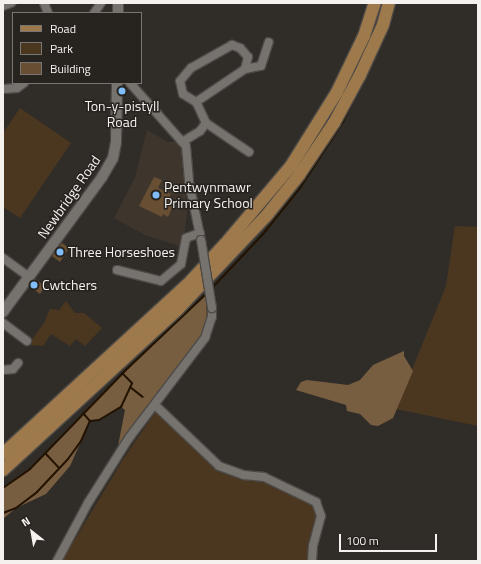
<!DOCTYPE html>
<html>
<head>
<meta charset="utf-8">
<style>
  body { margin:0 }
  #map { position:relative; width:481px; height:564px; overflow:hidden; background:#302d29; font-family:"Titillium Web",sans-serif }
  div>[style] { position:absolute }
  .built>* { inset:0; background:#3e362d }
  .green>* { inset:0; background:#4b371f }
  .forest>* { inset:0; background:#785e41 }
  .stream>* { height:2px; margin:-1px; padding:0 1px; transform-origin:1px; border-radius:1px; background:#221200 }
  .building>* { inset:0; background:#684e32 }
  .roads { filter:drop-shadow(1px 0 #4d4a47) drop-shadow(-1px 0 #4d4a47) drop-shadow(0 1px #4d4a47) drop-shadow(0 -1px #4d4a47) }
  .minor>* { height:8px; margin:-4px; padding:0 4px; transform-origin:4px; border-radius:4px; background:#76726e }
  .tertiary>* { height:10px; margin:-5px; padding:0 5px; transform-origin:5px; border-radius:5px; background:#76726e }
  .primary>* { height:12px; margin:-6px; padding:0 6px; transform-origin:6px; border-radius:6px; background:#9e794b }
  .bridges { filter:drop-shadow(1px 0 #4d4a47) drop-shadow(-1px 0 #4d4a47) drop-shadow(0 1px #4d4a47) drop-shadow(0 -1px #4d4a47) }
  .minor-bridge>* { height:8px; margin:-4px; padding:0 4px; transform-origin:4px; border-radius:4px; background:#76726e }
  .dots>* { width:11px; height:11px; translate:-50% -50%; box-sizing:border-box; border:2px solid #27231f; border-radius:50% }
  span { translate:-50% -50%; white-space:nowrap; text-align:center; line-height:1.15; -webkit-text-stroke:3px #27231f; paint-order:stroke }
  .poi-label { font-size:14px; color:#f4f1ef }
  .left { translate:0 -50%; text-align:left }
  .street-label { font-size:14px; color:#f4f1ef }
  .frame { position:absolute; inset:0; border:4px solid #f4f1ef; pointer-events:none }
  .legend { position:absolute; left:12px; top:12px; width:130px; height:72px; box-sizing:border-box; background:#27231f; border:1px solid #797572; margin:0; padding:5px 7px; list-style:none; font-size:12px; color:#f4f1ef }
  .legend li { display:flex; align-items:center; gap:8px; height:20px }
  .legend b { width:20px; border:1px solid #797572 }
  .north { position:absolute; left:12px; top:512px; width:40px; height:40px; -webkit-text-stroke:3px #27231f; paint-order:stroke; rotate:329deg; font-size:11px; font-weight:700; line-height:16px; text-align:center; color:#f4f1ef }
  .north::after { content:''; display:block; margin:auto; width:14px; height:18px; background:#f4f1ef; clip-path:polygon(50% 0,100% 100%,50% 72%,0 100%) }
  .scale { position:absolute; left:339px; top:534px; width:98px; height:18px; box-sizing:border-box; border:2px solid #f4f1ef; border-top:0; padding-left:5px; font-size:12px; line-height:14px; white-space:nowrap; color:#f4f1ef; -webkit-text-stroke:3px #27231f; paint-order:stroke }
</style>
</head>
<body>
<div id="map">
  <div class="built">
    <div style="clip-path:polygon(147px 130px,168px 142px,177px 142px,183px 152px,187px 213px,184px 235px,180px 246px,147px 236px,114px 218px,135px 178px)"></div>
  </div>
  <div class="green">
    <div style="clip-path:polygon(20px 108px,71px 143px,20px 218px,3px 207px,3px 133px)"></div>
    <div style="clip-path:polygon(455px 226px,478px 227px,478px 426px,396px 409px,446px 286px)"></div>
    <div style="clip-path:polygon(66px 301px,75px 313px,84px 313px,102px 328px,85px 346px,76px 339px,70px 346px,51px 334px,43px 346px,28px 345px,44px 323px,50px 309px,59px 310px)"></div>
    <div style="clip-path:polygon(156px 411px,219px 470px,232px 476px,264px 481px,314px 505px,318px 511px,310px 539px,309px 561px,62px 561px,122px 461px)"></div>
  </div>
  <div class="forest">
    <div style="clip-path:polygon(206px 294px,207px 324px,203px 334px,118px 446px,125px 410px,121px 407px,99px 420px,90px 421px,70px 466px,46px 494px,16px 508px,3px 519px,3px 488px,30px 469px,128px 368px)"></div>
    <div style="clip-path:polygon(404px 351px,404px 356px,413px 371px,393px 418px,378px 426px,371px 425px,360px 414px,347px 411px,346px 405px,296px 390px,301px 382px,307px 380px,348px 385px,360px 380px,373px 365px)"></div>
  </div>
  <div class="stream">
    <div style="left:212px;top:288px;width:74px;rotate:-46.6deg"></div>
    <div style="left:263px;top:234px;width:59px;rotate:-51.2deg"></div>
    <div style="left:300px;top:188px;width:79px;rotate:-56.9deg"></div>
    <div style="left:343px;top:122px;width:31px;rotate:-65deg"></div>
    <div style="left:130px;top:387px;width:16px;rotate:38deg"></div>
    <div style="left:83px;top:413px;width:11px;rotate:49deg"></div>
    <div style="left:46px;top:454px;width:19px;rotate:47deg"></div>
    <div style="left:3px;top:488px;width:33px;rotate:-35deg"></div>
    <div style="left:30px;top:469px;width:141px;rotate:-45.9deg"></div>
    <div style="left:128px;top:368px;width:109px;rotate:-43.5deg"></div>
    <div style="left:3px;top:513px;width:14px;rotate:-21deg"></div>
    <div style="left:16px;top:508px;width:26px;rotate:-37deg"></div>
    <div style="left:37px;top:492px;width:45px;rotate:-46.8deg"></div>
    <div style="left:68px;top:459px;width:22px;rotate:-54deg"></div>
    <div style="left:81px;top:441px;width:22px;rotate:-66deg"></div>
    <div style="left:90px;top:421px;width:9px;rotate:-6deg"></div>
    <div style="left:99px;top:420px;width:26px;rotate:-31deg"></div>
    <div style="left:121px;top:407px;width:26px;rotate:-65deg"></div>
    <div style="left:132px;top:383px;width:14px;rotate:-135deg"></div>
  </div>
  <div class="building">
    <div style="clip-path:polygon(154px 177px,162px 180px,158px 188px,171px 194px,169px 198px,175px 201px,168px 217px,163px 214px,162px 217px,139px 206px)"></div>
    <div style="clip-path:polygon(62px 243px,69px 248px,60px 262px,52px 256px)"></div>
    <div style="clip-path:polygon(35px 279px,45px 286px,40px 294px,30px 287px)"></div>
  </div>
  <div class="roads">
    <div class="minor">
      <div style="left:44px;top:3px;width:11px;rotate:68deg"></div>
      <div style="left:3px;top:6px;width:9px;rotate:-21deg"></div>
      <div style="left:94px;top:13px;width:12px;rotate:-55deg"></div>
      <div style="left:232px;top:45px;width:9px;rotate:21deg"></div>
      <div style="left:240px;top:48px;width:12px;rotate:48deg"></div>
      <div style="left:248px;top:57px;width:12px;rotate:104deg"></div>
      <div style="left:245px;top:69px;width:59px;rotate:146deg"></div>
      <div style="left:196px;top:102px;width:15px;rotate:-148deg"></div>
      <div style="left:183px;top:94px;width:13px;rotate:-103deg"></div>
      <div style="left:180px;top:81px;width:17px;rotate:-50deg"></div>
      <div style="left:191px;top:68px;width:47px;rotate:-29.3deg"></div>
      <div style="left:245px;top:69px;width:16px;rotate:-11deg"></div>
      <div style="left:261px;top:66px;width:25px;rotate:-72deg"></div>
      <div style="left:130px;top:83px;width:84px;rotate:48.4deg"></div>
      <div style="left:186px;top:146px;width:36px;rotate:85deg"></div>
      <div style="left:189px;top:182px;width:59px;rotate:78.3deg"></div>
      <div style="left:3px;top:89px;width:14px;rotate:-4deg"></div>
      <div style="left:17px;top:88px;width:9px;rotate:-36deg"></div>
      <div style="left:206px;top:123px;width:52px;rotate:34deg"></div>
      <div style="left:182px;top:142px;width:21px;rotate:-31deg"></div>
      <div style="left:200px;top:131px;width:10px;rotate:-53deg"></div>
      <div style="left:206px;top:123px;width:23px;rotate:-115deg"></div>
      <div style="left:3px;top:258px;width:31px;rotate:36deg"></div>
      <div style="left:117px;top:270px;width:45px;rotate:14deg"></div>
      <div style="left:161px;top:281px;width:26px;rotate:-40deg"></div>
      <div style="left:181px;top:264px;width:26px;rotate:-79deg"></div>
      <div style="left:186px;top:238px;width:15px;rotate:-20deg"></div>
      <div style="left:3px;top:323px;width:30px;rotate:37deg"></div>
      <div style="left:3px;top:370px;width:10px;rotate:-6deg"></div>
      <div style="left:13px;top:369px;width:8px;rotate:-50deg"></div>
      <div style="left:155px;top:405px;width:88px;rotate:43.6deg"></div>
      <div style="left:219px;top:466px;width:27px;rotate:20deg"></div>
      <div style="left:244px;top:475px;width:20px;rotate:6deg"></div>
      <div style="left:264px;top:477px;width:58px;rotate:25.7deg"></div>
      <div style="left:316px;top:502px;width:15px;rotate:70deg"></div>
      <div style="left:321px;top:516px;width:31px;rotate:105deg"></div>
      <div style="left:313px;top:546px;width:15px;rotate:94deg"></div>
      <div style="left:57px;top:561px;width:66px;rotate:-61.9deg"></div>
      <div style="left:88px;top:503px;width:77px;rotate:-57.8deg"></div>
      <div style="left:129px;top:438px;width:126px;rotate:-52.8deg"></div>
      <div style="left:205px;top:338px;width:22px;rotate:-72deg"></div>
      <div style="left:212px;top:317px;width:9px;rotate:-90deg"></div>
    </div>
    <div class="tertiary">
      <div style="left:118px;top:13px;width:10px;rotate:-90deg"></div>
      <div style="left:3px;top:312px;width:167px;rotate:-53.7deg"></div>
      <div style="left:102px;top:177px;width:22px;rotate:-60deg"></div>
      <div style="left:113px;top:158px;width:16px;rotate:-79deg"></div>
      <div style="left:116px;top:142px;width:59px;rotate:-89deg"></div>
    </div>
    <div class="primary">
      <div style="left:3px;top:454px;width:250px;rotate:-42.6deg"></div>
      <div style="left:187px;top:285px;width:56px;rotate:-47.2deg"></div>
      <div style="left:225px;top:244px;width:102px;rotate:-49.8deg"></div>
      <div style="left:291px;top:166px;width:87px;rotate:-58.1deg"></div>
      <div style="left:337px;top:92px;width:62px;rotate:-64.3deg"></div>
      <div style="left:364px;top:36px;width:35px;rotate:-72deg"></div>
      <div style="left:3px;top:470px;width:236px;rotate:-42.6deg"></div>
      <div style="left:177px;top:310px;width:131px;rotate:-46.5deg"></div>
      <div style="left:267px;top:215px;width:51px;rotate:-51.3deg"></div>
      <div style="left:299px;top:175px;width:63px;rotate:-56.1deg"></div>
      <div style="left:334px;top:123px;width:55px;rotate:-61.6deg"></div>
      <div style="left:360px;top:75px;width:55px;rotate:-65.3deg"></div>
      <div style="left:383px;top:25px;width:23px;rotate:-75deg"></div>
    </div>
  </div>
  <div class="bridges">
    <div class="minor-bridge">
      <div style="left:201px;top:240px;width:69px;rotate:80.8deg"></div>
    </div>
  </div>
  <div class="dots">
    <div style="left:122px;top:91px;background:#80bdfa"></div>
    <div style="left:156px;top:195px;background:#80bdfa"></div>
    <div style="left:60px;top:252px;background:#80bdfa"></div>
    <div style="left:34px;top:285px;background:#80bdfa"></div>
  </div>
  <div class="poi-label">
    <span style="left:122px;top:114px">Ton-y-pistyll<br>Road</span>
    <span class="left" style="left:164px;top:195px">Pentwynmawr<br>Primary School</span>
    <span class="left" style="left:68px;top:252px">Three Horseshoes</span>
    <span class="left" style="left:42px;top:285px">Cwtchers</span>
  </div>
  <div class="street-label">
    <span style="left:69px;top:197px;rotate:-55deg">Newbridge Road</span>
  </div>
  <div class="frame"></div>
  <ul class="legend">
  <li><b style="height:5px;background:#9e794b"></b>Road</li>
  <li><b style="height:11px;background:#4b371f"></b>Park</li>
  <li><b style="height:11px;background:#684e32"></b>Building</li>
  </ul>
  <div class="north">N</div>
  <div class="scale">100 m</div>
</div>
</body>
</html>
